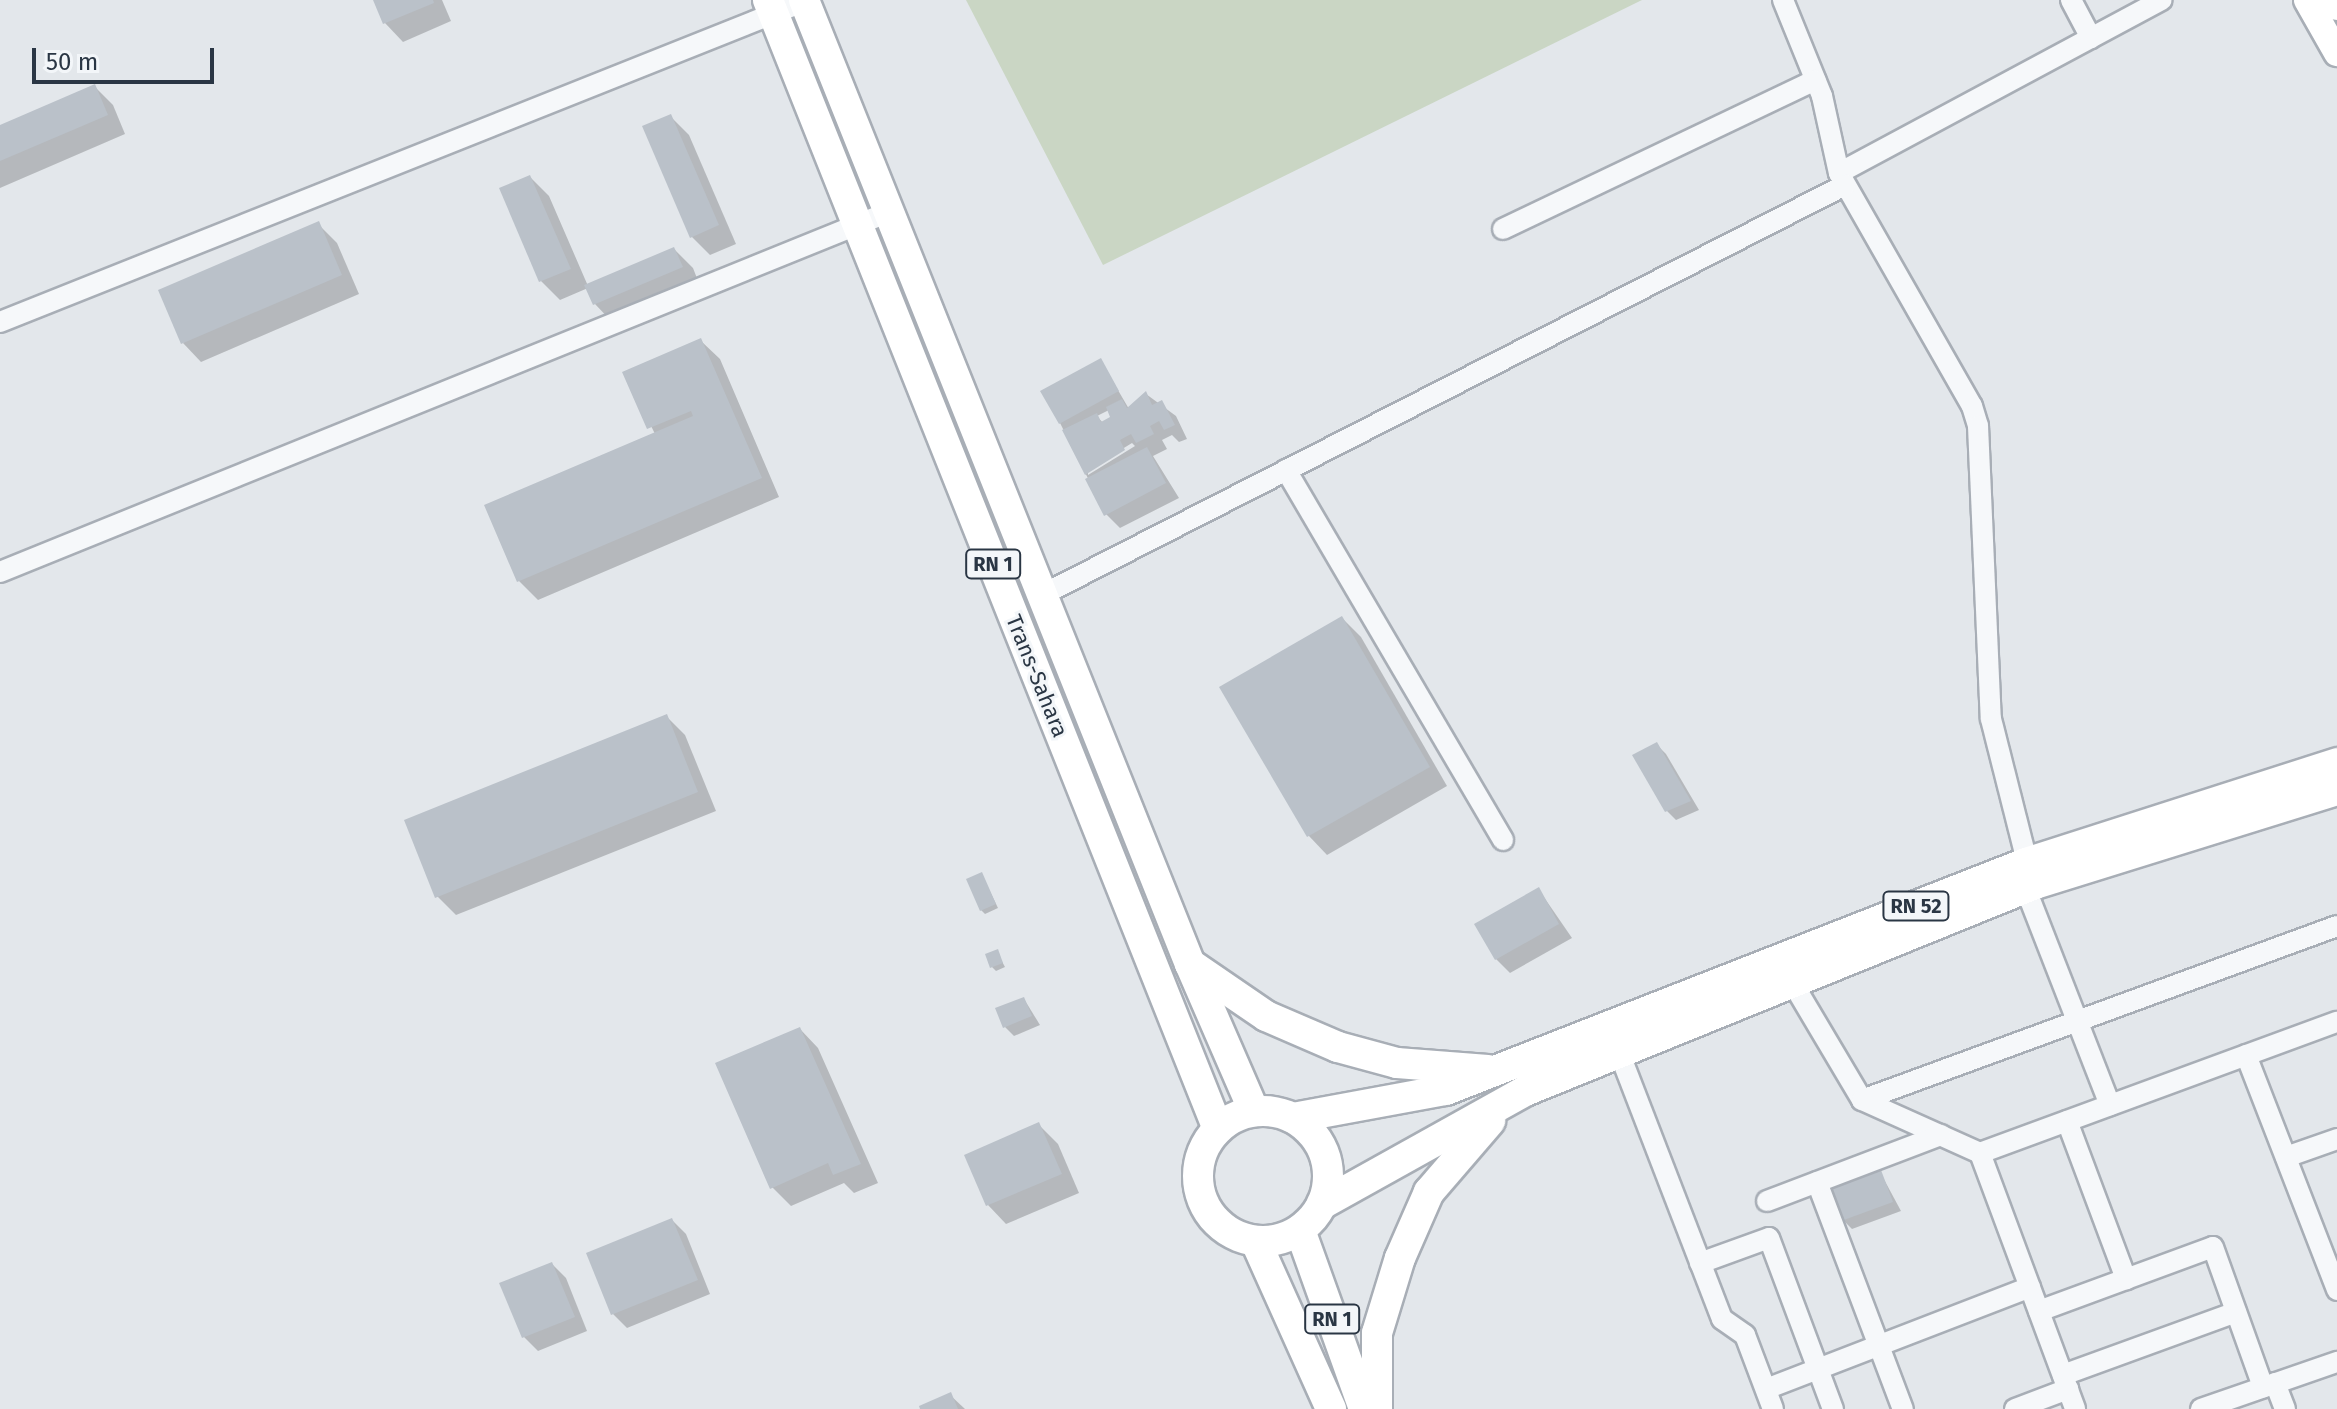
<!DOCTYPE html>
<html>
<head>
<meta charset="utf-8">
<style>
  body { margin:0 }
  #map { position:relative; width:2337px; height:1409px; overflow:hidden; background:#e3e7eb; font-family:"Fira Sans",sans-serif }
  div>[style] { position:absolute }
  .green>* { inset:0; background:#cad6c4 }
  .shadow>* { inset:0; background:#0003 }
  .building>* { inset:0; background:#bac1c9 }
  .roads { filter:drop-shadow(2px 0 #a8aeb6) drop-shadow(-2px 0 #a8aeb6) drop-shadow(0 2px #a8aeb6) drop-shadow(0 -2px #a8aeb6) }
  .minor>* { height:20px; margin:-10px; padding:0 10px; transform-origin:10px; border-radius:10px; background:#f6f8fa }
  .secondary>* { height:26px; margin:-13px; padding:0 13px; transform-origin:13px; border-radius:13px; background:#fff }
  .primary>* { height:30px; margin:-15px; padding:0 15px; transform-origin:15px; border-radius:15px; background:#fff }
  .primary>.ring { margin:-15px; padding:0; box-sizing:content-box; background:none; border:30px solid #fff; border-radius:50% }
  span { translate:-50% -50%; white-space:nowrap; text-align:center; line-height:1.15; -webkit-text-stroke:6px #f3f6f9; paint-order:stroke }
  .shield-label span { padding:2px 6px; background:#f3f6f9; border:2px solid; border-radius:6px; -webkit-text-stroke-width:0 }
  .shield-label { font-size:20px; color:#2a3644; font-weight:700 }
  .street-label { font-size:22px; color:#2a3644 }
  .scale { position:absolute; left:32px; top:48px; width:182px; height:36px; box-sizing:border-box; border:4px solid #2a3644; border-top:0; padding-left:10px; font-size:24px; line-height:28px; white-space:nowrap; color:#2a3644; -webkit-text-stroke:6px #f3f6f9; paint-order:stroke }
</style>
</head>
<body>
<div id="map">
  <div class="green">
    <div style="clip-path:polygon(966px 0,1642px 0,1103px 265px)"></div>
  </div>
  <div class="shadow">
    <div style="clip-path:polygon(375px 0,442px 0,451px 21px,403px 42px,385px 23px)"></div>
    <div style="clip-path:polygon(94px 86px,113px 105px,125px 134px,0 188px,0 127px)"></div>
    <div style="clip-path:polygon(670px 116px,689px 135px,736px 244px,710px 255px,692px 237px)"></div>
    <div style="clip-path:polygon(530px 177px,549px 196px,588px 286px,674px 249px,693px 268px,700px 286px,613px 323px,595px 304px,588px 288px,560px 300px,541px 281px)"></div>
    <div style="clip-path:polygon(318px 224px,337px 243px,359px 294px,201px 362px,183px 343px)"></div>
    <div style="clip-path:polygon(701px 341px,720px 359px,779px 497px,538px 600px,519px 581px,487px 506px,655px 434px,625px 373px)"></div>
    <div style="clip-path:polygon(evenodd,1101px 361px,1129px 409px,1146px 394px,1176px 416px,1187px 439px,1179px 442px,1172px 435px,1162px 440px,1167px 449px,1153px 456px,1179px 498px,1120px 528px,1106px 514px,1060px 423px,1101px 361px,1109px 410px,1113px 418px,1103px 423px,1097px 416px,1109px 410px,1101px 361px,1132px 443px,1135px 446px,1088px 475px,1088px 470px,1132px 443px)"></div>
    <div style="clip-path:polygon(1342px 618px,1361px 637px,1447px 786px,1327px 855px,1309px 836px,1222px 688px)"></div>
    <div style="clip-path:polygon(667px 717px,685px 735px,716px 811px,456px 915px,437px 896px)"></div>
    <div style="clip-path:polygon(1657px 745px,1666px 754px,1699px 810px,1676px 820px,1667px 811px)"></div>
    <div style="clip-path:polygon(982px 875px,998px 908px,985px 914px,981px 910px)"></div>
    <div style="clip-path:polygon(1539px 890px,1572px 938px,1510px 973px,1496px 959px)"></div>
    <div style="clip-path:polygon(997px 952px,1005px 967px,996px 971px,992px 967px)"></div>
    <div style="clip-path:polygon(1024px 999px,1040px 1025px,1014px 1036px,1005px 1027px)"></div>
    <div style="clip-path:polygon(800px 1029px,818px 1048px,878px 1183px,854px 1193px,844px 1183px,791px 1206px,772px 1187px)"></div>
    <div style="clip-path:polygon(1039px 1125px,1058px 1144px,1079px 1193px,1006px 1224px,988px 1205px)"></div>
    <div style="clip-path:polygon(1880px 1172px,1901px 1211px,1852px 1229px,1843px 1220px)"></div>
    <div style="clip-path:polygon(672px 1220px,686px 1234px,710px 1294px,627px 1328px,613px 1314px)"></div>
    <div style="clip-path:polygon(552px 1264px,566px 1278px,587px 1331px,538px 1351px,524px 1337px)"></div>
    <div style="clip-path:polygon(950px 1395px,965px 1409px,923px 1409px)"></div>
  </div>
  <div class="building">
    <div style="clip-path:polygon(373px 0,433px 0,434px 3px,383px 24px)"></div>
    <div style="clip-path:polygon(95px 84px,108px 115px,0 161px,0 125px)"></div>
    <div style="clip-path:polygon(671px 114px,719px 225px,690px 238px,642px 126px)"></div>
    <div style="clip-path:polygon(530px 175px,571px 269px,539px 282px,499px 188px)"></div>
    <div style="clip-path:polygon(319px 221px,342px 275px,181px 344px,158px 290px)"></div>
    <div style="clip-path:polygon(674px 247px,683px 267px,593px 305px,584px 285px)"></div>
    <div style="clip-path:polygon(701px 338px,762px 478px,517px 582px,484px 505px,693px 416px,691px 411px,647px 429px,622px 372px)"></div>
    <div style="clip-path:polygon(1101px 358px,1119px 391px,1059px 424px,1040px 391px)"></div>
    <div style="clip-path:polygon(1146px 391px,1152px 405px,1162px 400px,1175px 425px,1164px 430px,1159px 421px,1150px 426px,1154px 434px,1136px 443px,1131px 434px,1120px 440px,1125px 450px,1085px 475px,1062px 430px,1097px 413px,1101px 422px,1110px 417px,1106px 407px,1122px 399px,1127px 408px)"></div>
    <div style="clip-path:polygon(1147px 447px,1166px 483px,1104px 516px,1085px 479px)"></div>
    <div style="clip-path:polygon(1342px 616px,1430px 767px,1307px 837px,1219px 687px)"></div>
    <div style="clip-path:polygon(667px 714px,698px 792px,435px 898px,404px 820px)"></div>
    <div style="clip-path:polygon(1657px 742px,1691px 801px,1665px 812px,1632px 755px)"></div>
    <div style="clip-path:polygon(982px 872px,996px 904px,980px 911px,966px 879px)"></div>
    <div style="clip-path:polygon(1539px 887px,1559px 924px,1495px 960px,1474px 924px)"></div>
    <div style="clip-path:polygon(998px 949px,1003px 963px,990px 968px,985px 954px)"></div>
    <div style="clip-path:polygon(1024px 997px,1032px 1016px,1003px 1028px,995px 1008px)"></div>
    <div style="clip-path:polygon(800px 1027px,861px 1164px,833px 1175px,828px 1163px,770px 1189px,715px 1063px)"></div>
    <div style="clip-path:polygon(1039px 1122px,1062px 1174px,986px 1206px,964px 1155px)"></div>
    <div style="clip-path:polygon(1881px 1170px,1893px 1202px,1841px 1221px,1829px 1189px)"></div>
    <div style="clip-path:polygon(672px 1218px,698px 1280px,611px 1315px,586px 1253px)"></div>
    <div style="clip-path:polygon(552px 1262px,575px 1317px,522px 1338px,499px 1283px)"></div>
    <div style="clip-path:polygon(951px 1392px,958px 1409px,920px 1409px,919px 1406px)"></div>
  </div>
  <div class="roads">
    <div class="minor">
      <div style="left:1783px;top:0;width:104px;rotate:67.9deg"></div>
      <div style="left:1822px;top:96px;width:79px;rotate:77.6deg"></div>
      <div style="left:1839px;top:173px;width:268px;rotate:60.3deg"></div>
      <div style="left:1972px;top:406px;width:21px;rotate:73deg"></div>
      <div style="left:1978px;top:426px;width:293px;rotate:87.5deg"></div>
      <div style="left:1991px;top:719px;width:159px;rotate:75.8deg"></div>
      <div style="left:2071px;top:0;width:43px;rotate:62.2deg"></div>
      <div style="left:1839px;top:173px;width:366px;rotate:-28.2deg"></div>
      <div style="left:1503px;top:229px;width:346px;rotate:-25.5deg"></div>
      <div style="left:0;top:322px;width:867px;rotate:-21.74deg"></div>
      <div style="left:1286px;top:470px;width:429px;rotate:59.6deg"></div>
      <div style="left:0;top:572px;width:959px;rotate:-22.05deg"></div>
      <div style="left:1042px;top:595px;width:902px;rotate:-27.05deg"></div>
      <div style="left:2025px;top:887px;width:234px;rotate:68.7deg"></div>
      <div style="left:1792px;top:982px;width:137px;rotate:59.3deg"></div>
      <div style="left:1862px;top:1100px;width:129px;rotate:24.2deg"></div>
      <div style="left:1980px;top:1153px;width:380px;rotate:-20.2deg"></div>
      <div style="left:1619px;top:1052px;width:286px;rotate:68.9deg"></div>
      <div style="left:1722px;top:1319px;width:28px;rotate:35deg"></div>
      <div style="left:1745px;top:1335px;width:79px;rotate:69.3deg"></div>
      <div style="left:2246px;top:1055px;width:252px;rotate:68.8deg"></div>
      <div style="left:1862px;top:1100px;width:506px;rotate:-20.12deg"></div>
      <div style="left:2067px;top:1121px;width:169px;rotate:69.5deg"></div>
      <div style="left:1980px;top:1153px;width:273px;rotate:69.6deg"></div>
      <div style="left:2286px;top:1157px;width:54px;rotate:-19.4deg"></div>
      <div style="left:1817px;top:1182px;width:243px;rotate:69.3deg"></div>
      <div style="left:1767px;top:1201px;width:186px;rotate:-20.8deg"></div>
      <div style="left:1700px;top:1263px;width:73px;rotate:-19.9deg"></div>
      <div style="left:1769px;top:1238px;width:183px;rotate:69.5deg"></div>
      <div style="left:2039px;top:1311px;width:185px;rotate:-20.2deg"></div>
      <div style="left:2213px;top:1247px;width:149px;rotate:70.3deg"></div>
      <div style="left:2063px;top:1375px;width:184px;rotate:-20deg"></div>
      <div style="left:2275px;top:1383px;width:28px;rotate:69deg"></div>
      <div style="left:1766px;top:1389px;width:283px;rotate:-21.1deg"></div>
      <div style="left:2015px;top:1409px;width:57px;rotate:-20.7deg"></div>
      <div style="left:2201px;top:1409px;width:144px;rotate:-19.1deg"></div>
    </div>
    <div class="secondary">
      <div style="left:2307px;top:0;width:61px;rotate:60.5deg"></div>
      <div style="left:2333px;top:0;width:8px;rotate:60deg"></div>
    </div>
    <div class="primary">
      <div style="left:768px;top:0;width:1215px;rotate:68.27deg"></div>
      <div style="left:804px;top:0;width:1038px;rotate:68.18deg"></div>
      <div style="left:1190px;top:964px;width:160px;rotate:66.5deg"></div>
      <div style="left:1190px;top:964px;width:92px;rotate:34.4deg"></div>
      <div style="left:1266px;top:1016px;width:78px;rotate:23.3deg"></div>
      <div style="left:1338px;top:1047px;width:61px;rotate:15.2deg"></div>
      <div style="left:1397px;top:1063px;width:91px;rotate:4.4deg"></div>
      <div class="ring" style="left:1198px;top:1111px;width:100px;height:100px"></div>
      <div style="left:1293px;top:1118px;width:156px;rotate:-10.4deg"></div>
      <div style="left:1446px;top:1090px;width:623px;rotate:-21.37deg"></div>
      <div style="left:2026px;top:863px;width:327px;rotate:-17.8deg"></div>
      <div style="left:1322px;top:1204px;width:232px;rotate:-29.1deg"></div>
      <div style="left:1525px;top:1091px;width:550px;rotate:-22.09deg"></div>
      <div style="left:2035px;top:884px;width:316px;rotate:-17.3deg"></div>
      <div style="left:1300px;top:1230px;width:190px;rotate:70.3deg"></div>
      <div style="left:1256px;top:1242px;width:183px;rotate:65.8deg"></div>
      <div style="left:1377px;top:1409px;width:76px;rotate:-90deg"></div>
      <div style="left:1377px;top:1333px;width:78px;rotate:-73deg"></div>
      <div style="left:1400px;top:1258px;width:72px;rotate:-66.3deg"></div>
      <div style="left:1429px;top:1192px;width:94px;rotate:-49.3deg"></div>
    </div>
  </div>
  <div class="shield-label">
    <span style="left:993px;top:564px">RN 1</span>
    <span style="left:1916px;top:906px">RN 52</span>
    <span style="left:1332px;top:1319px">RN 1</span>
  </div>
  <div class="street-label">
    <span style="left:1037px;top:676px;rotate:68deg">Trans-Sahara</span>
  </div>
  <div class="scale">50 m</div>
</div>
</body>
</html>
